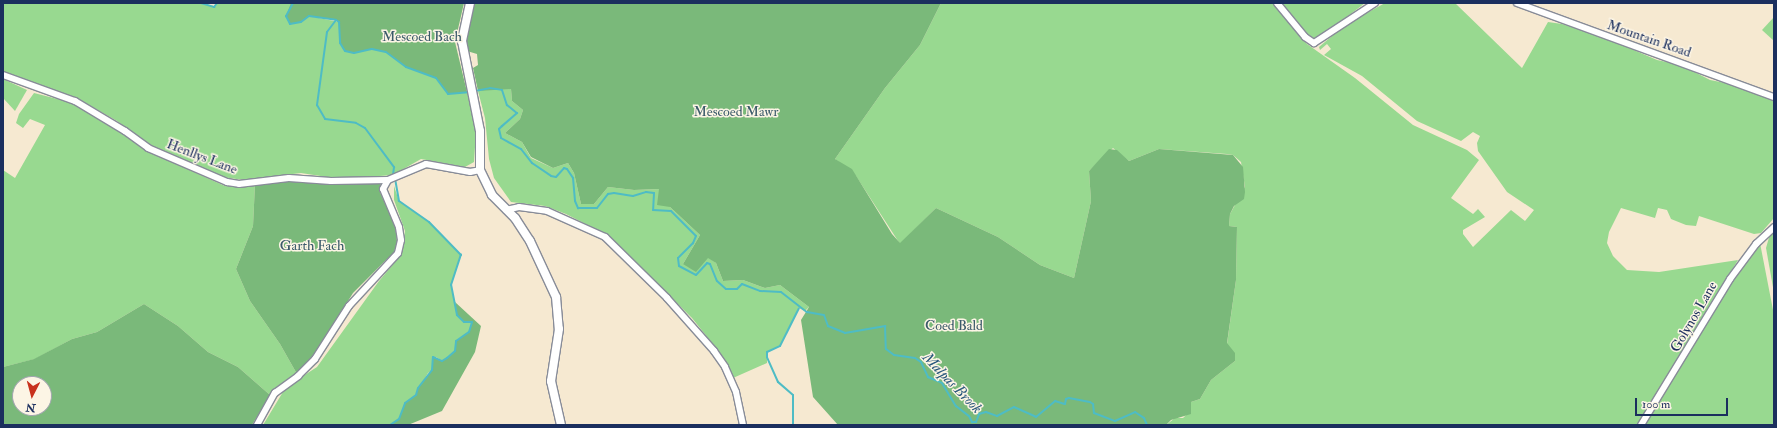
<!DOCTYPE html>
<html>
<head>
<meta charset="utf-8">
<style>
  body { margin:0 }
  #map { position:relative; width:1777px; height:428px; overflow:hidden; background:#f6e9d1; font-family:"IM FELL Double Pica",serif }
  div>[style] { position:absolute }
  .green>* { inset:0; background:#98d990 }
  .forest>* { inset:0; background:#7ab97a }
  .stream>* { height:2px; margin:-1px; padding:0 1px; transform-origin:1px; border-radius:1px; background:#4ebcc5 }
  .roads { filter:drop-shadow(1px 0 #888c98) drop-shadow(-1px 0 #888c98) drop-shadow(0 1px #888c98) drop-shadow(0 -1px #888c98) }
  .minor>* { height:6px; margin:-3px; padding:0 3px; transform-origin:3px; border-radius:3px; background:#fff }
  .tertiary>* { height:8px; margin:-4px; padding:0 4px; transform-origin:4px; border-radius:4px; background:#fff }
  span { translate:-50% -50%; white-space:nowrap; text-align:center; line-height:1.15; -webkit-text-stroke:3px #fcf5e5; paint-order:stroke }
  .park-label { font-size:14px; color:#3a5a6a }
  .street-label { font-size:14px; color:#1b2f5e }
  .water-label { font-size:15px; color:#2a597d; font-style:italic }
  .frame { position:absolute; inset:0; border:4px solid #1b2f5e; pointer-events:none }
  .north { position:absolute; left:12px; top:376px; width:40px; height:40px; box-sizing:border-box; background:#fcf5e5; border:1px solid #a2a6af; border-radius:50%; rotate:186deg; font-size:11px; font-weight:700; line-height:16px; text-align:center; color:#1b2f5e }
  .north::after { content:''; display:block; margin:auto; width:14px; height:18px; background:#c8321e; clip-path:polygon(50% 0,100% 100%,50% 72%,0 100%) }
  .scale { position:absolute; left:1635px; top:398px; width:93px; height:18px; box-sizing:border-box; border:2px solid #1b2f5e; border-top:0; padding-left:5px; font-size:12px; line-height:14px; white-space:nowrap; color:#1b2f5e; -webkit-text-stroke:3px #fcf5e5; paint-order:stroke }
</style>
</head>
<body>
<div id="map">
  <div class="green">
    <div style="clip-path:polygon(3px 3px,201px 3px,214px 6px,217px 3px,293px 3px,301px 22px,309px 16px,339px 22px,339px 34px,358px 52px,372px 49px,386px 52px,406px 67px,436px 78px,448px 94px,467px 92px,476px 132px,474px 162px,465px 167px,421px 159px,393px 175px,340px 179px,301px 173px,244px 180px,222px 177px,154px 149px,117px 121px,75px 97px,33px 84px,3px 71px)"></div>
    <div style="clip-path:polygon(941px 3px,1272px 3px,1307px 44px,1355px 78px,1413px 125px,1467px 150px,1479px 160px,1451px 198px,1473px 214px,1478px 209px,1485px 217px,1463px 230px,1463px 234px,1473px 247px,1511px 210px,1525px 221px,1534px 210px,1507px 192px,1478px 151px,1477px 143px,1480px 136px,1473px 132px,1461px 141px,1417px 121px,1362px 76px,1324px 55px,1331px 49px,1327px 44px,1320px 50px,1319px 47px,1345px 25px,1385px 3px,1455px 3px,1522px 68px,1548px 22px,1562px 24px,1608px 39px,1657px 60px,1681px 65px,1710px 80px,1736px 85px,1774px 101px,1774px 218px,1761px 233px,1754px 234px,1699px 216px,1696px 226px,1686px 225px,1671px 219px,1667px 210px,1658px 208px,1655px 218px,1621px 208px,1609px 232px,1607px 243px,1613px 256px,1627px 270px,1659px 272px,1738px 260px,1637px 425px,1166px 425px,1175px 418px,1183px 418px,1190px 411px,1191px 402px,1200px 399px,1211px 380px,1235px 361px,1227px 344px,1236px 280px,1237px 227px,1229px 226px,1230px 214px,1245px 187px,1241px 162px,1233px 155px,1227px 154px,1159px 149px,1129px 161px,1113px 148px,1089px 171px,1091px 201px,1074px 278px,1040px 265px,998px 237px,936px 208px,900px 244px,856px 176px,835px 159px,885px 88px,920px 45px)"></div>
    <div style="clip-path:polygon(1281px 3px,1365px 3px,1322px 36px,1312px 39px,1304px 33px)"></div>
    <div style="clip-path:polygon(1774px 17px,1774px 41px,1762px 30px)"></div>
    <div style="clip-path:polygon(3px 79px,27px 90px,15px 111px,3px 98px)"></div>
    <div style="clip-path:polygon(490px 88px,511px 89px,512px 101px,523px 110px,520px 119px,505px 133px,522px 142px,531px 158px,553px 168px,568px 163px,574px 173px,581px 204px,594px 204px,608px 187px,634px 190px,660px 189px,670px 207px,700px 235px,683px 264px,708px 257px,716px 263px,723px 281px,743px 280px,765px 288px,780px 285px,809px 307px,805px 311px,799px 308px,780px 346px,767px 352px,767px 363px,733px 378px,720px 353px,692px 318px,609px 236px,566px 214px,545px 206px,511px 202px,494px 178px,489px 159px,485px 118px,478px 91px)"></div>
    <div style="clip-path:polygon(34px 93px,73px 103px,124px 133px,147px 151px,225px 186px,240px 187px,255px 184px,253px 226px,236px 269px,250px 301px,280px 344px,297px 374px,270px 395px,238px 367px,208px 352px,178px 326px,144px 304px,97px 332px,72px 339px,35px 359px,3px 367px,3px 170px,15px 178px,45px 125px,30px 119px,23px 128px,16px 123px,19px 114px)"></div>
    <div style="clip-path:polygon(394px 186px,399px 201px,429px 222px,461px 255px,451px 285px,457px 315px,464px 322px,472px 322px,469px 332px,455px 344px,455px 351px,447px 358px,442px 361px,436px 357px,432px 370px,428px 373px,413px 399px,405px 403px,403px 413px,396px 422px,390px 425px,263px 425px,286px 387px,317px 367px,379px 281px,401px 255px,405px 231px,394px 200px)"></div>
    <div style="clip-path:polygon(1774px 229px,1774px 293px,1766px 248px,1770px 234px)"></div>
    <div style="clip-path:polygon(1760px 243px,1774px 315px,1774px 425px,1644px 425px,1681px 367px,1719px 299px)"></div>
  </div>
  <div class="forest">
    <div style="clip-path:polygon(291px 3px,464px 3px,455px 42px,467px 92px,448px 94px,436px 78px,406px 67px,386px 52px,372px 49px,354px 53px,345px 51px,340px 43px,339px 22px,336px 20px,309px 16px,301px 22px,290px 24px,286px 16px)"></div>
    <div style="clip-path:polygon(474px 3px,941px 3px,920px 45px,885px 88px,835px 159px,852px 169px,892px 234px,900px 243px,936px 208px,998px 237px,1040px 265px,1074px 278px,1091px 201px,1089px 171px,1109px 149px,1117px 150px,1129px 161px,1159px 149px,1233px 155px,1243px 167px,1245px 192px,1244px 199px,1234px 206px,1230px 214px,1229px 226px,1237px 227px,1236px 280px,1227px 343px,1235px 353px,1235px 361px,1211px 380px,1200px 399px,1191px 402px,1191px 414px,1171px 420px,1166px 425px,838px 425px,813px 397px,801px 320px,809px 307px,780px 285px,765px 288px,743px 280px,723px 281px,716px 263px,708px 258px,696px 272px,683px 264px,700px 235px,670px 207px,657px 205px,659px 189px,634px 190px,608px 187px,594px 204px,581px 204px,574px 173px,568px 163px,553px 168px,531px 157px,522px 142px,505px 133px,520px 119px,523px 110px,512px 101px,511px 89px,478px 91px,473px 68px,478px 65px,477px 54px,467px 51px,464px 44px)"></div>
    <div style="clip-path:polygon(285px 179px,333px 185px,360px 182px,381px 183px,379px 190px,395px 226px,397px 241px,394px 252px,353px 293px,316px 352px,297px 374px,280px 344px,250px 301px,236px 269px,253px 226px,255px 184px)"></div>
    <div style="clip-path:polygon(455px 302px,481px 326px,475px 352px,442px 411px,408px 425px,390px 425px,399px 419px,405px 403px,416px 395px,418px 388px,432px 370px,433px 357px,442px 361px,447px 358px,455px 351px,456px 341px,469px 332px,472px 322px,464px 322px,457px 315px)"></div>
    <div style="clip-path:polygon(evenodd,144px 304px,178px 326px,208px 352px,238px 367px,270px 395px,252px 425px,3px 425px,3px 367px,34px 359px,72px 339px,97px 332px,144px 304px,20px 384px,44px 384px,44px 408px,20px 408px,20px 384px)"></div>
  </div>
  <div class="stream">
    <div style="left:201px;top:3px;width:14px;rotate:17deg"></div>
    <div style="left:214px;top:7px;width:5px;rotate:-53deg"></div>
    <div style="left:293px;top:3px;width:15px;rotate:118deg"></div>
    <div style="left:286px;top:16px;width:9px;rotate:63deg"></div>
    <div style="left:290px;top:24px;width:11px;rotate:-10deg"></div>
    <div style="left:301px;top:22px;width:10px;rotate:-37deg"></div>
    <div style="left:309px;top:16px;width:27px;rotate:8deg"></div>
    <div style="left:336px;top:20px;width:4px;rotate:34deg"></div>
    <div style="left:339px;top:22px;width:21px;rotate:87deg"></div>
    <div style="left:340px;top:43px;width:9px;rotate:58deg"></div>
    <div style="left:345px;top:51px;width:9px;rotate:13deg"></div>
    <div style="left:354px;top:53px;width:18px;rotate:-13deg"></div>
    <div style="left:372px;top:49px;width:14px;rotate:12deg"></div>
    <div style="left:386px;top:52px;width:25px;rotate:37deg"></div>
    <div style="left:406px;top:67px;width:32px;rotate:20deg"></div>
    <div style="left:436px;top:78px;width:20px;rotate:53deg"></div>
    <div style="left:448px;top:94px;width:23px;rotate:-5deg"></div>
    <div style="left:336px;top:20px;width:15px;rotate:127deg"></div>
    <div style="left:327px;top:32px;width:74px;rotate:97.8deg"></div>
    <div style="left:317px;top:105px;width:16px;rotate:60deg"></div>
    <div style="left:325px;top:119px;width:31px;rotate:7deg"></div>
    <div style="left:356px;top:123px;width:10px;rotate:29deg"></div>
    <div style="left:365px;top:128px;width:49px;rotate:53.4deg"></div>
    <div style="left:394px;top:167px;width:8px;rotate:97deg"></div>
    <div style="left:475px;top:91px;width:15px;rotate:-11deg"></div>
    <div style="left:490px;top:88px;width:12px;rotate:9deg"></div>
    <div style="left:502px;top:90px;width:16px;rotate:72deg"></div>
    <div style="left:507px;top:105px;width:13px;rotate:39deg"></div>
    <div style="left:517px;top:113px;width:20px;rotate:139deg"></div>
    <div style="left:502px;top:126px;width:4px;rotate:135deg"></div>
    <div style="left:499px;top:129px;width:9px;rotate:77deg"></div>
    <div style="left:501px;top:138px;width:23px;rotate:29deg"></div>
    <div style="left:521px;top:149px;width:18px;rotate:52deg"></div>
    <div style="left:532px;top:163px;width:23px;rotate:34deg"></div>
    <div style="left:551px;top:176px;width:5px;rotate:11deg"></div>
    <div style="left:556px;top:177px;width:12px;rotate:-48deg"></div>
    <div style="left:564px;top:168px;width:3px;rotate:18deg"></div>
    <div style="left:567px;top:169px;width:11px;rotate:56deg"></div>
    <div style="left:573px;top:178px;width:23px;rotate:85deg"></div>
    <div style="left:575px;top:201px;width:8px;rotate:67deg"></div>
    <div style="left:578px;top:208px;width:19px"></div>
    <div style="left:597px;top:208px;width:18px;rotate:-52deg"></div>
    <div style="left:608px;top:194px;width:6px;rotate:-9deg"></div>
    <div style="left:614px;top:193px;width:19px;rotate:9deg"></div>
    <div style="left:633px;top:196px;width:14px;rotate:-17deg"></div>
    <div style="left:646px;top:192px;width:8px;rotate:7deg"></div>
    <div style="left:654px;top:193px;width:17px;rotate:93deg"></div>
    <div style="left:653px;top:210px;width:18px;rotate:3deg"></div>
    <div style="left:671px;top:211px;width:35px;rotate:45deg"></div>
    <div style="left:696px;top:236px;width:8px;rotate:113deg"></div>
    <div style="left:693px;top:243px;width:21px;rotate:135deg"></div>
    <div style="left:678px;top:258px;width:8px;rotate:83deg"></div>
    <div style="left:679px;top:266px;width:19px;rotate:28deg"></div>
    <div style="left:696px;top:275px;width:16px;rotate:-47deg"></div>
    <div style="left:707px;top:263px;width:3px;rotate:18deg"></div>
    <div style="left:710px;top:264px;width:18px;rotate:68deg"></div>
    <div style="left:717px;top:281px;width:12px;rotate:42deg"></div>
    <div style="left:726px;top:289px;width:11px"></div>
    <div style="left:737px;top:289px;width:7px;rotate:-45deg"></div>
    <div style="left:742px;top:284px;width:19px;rotate:21deg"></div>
    <div style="left:760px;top:291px;width:21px;rotate:3deg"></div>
    <div style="left:781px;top:292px;width:33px;rotate:38deg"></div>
    <div style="left:807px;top:312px;width:17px;rotate:10deg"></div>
    <div style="left:824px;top:315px;width:12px;rotate:70deg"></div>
    <div style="left:828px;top:326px;width:18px;rotate:22deg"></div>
    <div style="left:845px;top:333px;width:41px;rotate:-9.9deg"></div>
    <div style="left:885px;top:326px;width:23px;rotate:88deg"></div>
    <div style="left:886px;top:349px;width:10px;rotate:37deg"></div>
    <div style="left:894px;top:355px;width:21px;rotate:8deg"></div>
    <div style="left:915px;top:358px;width:7px;rotate:34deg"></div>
    <div style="left:921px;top:362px;width:17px;rotate:65deg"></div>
    <div style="left:928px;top:377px;width:15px;rotate:23deg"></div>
    <div style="left:942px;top:383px;width:27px;rotate:59deg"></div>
    <div style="left:956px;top:406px;width:16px;rotate:38deg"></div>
    <div style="left:969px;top:416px;width:7px;rotate:63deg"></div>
    <div style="left:972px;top:422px;width:4px"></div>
    <div style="left:976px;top:422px;width:9px;rotate:-69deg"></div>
    <div style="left:979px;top:414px;width:7px;rotate:-16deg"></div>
    <div style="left:986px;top:412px;width:12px;rotate:20deg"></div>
    <div style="left:997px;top:416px;width:19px;rotate:-28deg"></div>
    <div style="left:1014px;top:407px;width:24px;rotate:24deg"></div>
    <div style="left:1036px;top:417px;width:25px;rotate:-40deg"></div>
    <div style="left:1055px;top:401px;width:10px;rotate:17deg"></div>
    <div style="left:1065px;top:404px;width:5px;rotate:-79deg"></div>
    <div style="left:1066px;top:399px;width:3px;rotate:-18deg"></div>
    <div style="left:1069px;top:398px;width:21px;rotate:11deg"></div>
    <div style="left:1090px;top:402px;width:4px;rotate:34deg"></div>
    <div style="left:1093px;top:404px;width:9px;rotate:84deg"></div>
    <div style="left:1094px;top:413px;width:22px;rotate:21deg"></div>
    <div style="left:1115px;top:421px;width:22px;rotate:-24deg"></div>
    <div style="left:1135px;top:412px;width:11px;rotate:34deg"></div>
    <div style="left:1144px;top:418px;width:8px;rotate:67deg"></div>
    <div style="left:390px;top:425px;width:11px;rotate:-34deg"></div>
    <div style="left:399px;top:419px;width:17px;rotate:-69deg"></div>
    <div style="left:405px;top:403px;width:14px;rotate:-36deg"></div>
    <div style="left:416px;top:395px;width:7px;rotate:-74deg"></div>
    <div style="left:418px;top:388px;width:23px;rotate:-52deg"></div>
    <div style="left:432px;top:370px;width:13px;rotate:-86deg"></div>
    <div style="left:433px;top:357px;width:10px;rotate:24deg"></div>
    <div style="left:442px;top:361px;width:6px;rotate:-31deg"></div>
    <div style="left:447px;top:358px;width:11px;rotate:-41deg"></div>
    <div style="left:455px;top:351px;width:10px;rotate:-84deg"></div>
    <div style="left:456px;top:341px;width:16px;rotate:-35deg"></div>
    <div style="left:469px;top:332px;width:10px;rotate:-73deg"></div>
    <div style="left:472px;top:322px;width:8px;rotate:180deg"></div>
    <div style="left:464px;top:322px;width:10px;rotate:-135deg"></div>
    <div style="left:457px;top:315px;width:31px;rotate:-101deg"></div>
    <div style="left:451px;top:285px;width:32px;rotate:-72deg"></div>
    <div style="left:461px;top:255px;width:46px;rotate:-134.1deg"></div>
    <div style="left:429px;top:222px;width:37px;rotate:-145deg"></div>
    <div style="left:399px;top:201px;width:22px;rotate:-100deg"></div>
    <div style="left:793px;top:425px;width:30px;rotate:-90deg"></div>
    <div style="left:793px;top:395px;width:20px;rotate:-139deg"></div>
    <div style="left:778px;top:382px;width:27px;rotate:-114deg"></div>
    <div style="left:767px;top:357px;width:5px;rotate:-90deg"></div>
    <div style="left:767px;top:352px;width:14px;rotate:-25deg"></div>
    <div style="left:780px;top:346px;width:42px;rotate:-63.4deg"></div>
  </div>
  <div class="roads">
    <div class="minor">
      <div style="left:1277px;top:3px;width:44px;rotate:50.5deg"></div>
      <div style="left:1305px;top:37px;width:11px;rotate:34deg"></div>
      <div style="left:1314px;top:43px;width:73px;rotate:-33.3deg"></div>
      <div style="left:1517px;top:3px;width:274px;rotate:20.1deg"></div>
      <div style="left:3px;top:75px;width:77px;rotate:19.9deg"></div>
      <div style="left:75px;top:101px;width:58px;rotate:31deg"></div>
      <div style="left:125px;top:131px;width:29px;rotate:36deg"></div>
      <div style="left:148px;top:148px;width:86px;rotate:23.3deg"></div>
      <div style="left:227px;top:182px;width:12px;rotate:9deg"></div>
      <div style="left:239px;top:184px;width:50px;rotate:-6.8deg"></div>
      <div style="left:289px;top:178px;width:42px;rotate:4.1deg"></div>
      <div style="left:331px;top:181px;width:57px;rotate:-1deg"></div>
      <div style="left:388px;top:180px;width:41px;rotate:-22.8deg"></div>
      <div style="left:426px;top:164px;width:45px;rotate:10.3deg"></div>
      <div style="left:470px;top:172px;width:10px;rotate:-11deg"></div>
      <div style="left:506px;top:210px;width:13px;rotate:-13deg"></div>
      <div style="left:519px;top:207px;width:28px;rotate:8deg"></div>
      <div style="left:547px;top:211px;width:64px;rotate:24.1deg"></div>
      <div style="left:605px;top:237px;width:87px;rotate:44.5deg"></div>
      <div style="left:667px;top:298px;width:71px;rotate:48.4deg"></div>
      <div style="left:714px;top:351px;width:19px;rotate:55deg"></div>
      <div style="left:725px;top:367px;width:27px;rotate:66deg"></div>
      <div style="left:736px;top:392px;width:34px;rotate:78deg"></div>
      <div style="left:257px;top:425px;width:37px;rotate:-61deg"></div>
      <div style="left:275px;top:393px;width:29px;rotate:-36deg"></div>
      <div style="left:298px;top:376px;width:24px;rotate:-45deg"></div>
      <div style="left:315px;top:359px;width:63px;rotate:-57.3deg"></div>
      <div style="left:349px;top:306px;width:72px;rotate:-47.2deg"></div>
      <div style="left:398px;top:253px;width:13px;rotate:-77deg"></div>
      <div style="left:401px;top:240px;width:13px;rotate:-99deg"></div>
      <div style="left:399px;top:227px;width:41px;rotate:-112.8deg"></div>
      <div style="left:383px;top:189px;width:10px;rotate:-61deg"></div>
      <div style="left:1641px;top:425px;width:171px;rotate:-58.6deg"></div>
      <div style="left:1730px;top:279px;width:44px;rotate:-53.4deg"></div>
      <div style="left:1756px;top:244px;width:25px;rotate:-43deg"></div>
    </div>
    <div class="tertiary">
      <div style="left:470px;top:3px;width:39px;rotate:102deg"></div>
      <div style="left:462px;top:41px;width:92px;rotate:78.7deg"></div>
      <div style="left:480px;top:131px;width:39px;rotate:90deg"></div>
      <div style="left:480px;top:170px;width:28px;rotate:64deg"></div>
      <div style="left:492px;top:195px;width:33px;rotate:45deg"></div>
      <div style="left:515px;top:218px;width:27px;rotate:57deg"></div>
      <div style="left:530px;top:241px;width:62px;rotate:65.1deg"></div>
      <div style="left:556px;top:297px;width:32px;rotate:85deg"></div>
      <div style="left:559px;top:329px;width:53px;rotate:98.7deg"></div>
      <div style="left:551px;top:381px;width:45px;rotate:77.2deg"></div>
    </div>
  </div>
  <div class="park-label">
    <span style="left:422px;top:37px">Mescoed Bach</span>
    <span style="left:736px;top:112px">Mescoed Mawr</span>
    <span style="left:312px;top:246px">Garth Fach</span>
    <span style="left:954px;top:326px">Coed Bald</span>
  </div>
  <div class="street-label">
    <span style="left:1649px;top:39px;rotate:19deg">Mountain Road</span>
    <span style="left:202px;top:157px;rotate:21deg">Henllys Lane</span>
    <span style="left:1694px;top:317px;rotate:-60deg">Golynos Lane</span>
  </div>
  <div class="water-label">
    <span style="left:952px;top:383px;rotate:46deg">Malpas Brook</span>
  </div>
  <div class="frame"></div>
  <div class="north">N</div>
  <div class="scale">100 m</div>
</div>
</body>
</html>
